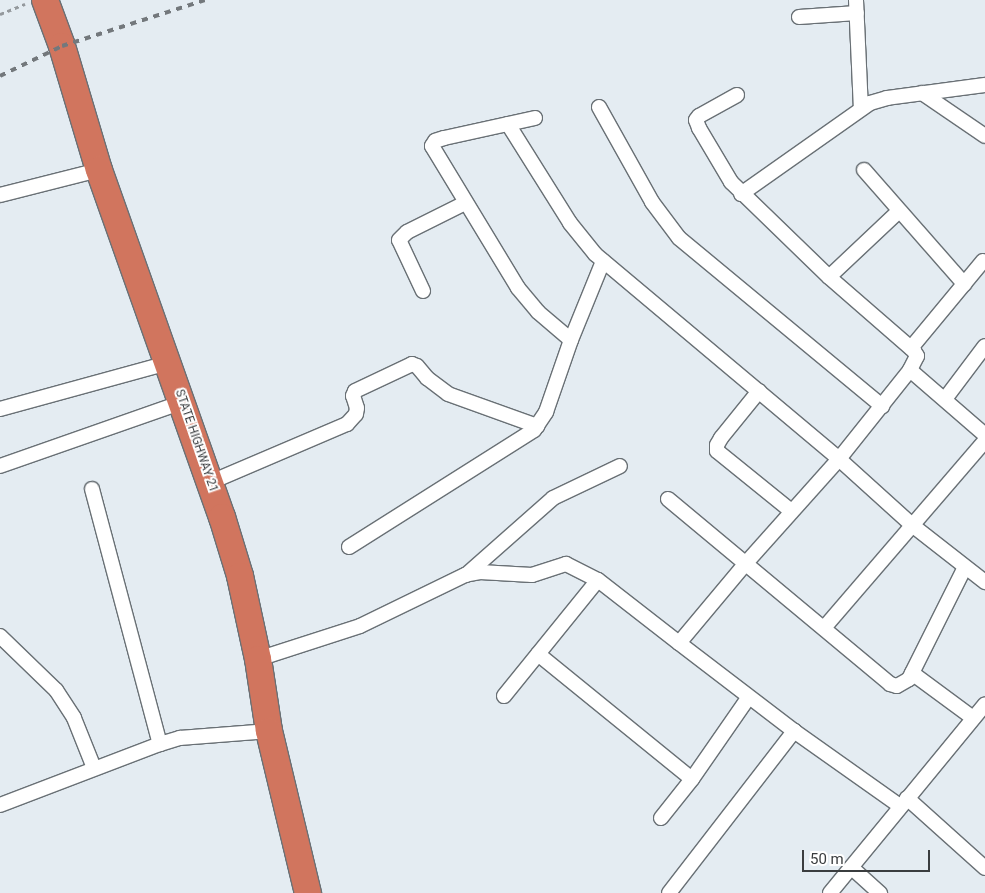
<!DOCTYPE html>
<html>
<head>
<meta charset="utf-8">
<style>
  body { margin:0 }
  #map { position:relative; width:985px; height:893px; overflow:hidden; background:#e4ecf2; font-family:Roboto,sans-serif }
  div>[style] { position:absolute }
  .path>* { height:3px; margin-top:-1.5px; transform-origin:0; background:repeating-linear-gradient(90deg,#94999d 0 4px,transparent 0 8px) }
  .roads { filter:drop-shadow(1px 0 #697075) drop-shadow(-1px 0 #697075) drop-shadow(0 1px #697075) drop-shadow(0 -1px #697075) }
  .street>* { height:14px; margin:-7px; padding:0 7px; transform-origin:7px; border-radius:7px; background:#fff }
  .highway>* { height:26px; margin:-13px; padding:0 13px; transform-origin:13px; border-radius:13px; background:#d1755e }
  .rail>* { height:4px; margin-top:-2px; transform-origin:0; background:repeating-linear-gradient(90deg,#73787c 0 6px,transparent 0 12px) }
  span { translate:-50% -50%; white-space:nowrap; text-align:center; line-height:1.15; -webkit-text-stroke:4px #fff; paint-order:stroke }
  .street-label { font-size:12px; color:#3a3d3f }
  .scale { position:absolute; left:802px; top:850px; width:128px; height:22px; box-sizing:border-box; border:2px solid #3a3d3f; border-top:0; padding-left:6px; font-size:15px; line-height:18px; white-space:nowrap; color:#3a3d3f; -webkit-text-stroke:4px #fff; paint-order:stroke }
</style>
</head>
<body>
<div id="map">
  <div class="path">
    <div style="left:0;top:14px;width:27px;rotate:-22deg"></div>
  </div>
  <div class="roads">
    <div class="street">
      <div style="left:856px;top:0;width:109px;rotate:87.4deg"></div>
      <div style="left:799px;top:17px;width:58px;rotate:-3.9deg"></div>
      <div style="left:922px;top:93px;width:76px;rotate:34.3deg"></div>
      <div style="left:737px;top:95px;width:43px;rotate:151.1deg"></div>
      <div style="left:699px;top:116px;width:5px;rotate:127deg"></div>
      <div style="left:696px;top:120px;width:9px;rotate:69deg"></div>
      <div style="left:699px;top:128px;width:63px;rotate:59.3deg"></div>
      <div style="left:731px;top:182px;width:136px;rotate:44.1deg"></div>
      <div style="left:829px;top:277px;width:113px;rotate:41deg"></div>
      <div style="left:914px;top:351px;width:6px;rotate:59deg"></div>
      <div style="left:917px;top:356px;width:16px;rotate:117deg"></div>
      <div style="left:910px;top:370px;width:114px;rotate:128.6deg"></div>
      <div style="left:839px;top:459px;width:140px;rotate:131.8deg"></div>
      <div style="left:746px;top:563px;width:104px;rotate:129.9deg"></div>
      <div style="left:679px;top:643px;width:145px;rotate:37.4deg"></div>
      <div style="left:599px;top:107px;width:109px;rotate:60.8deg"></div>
      <div style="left:652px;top:202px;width:45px;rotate:53.1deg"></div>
      <div style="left:679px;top:238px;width:264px;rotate:39.6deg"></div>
      <div style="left:535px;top:118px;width:93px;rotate:167.6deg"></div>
      <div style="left:444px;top:138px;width:9px;rotate:162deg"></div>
      <div style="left:435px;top:141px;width:6px;rotate:121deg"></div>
      <div style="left:432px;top:146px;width:166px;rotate:58.8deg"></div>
      <div style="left:518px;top:288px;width:31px;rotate:50deg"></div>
      <div style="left:538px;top:312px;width:43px;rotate:40.3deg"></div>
      <div style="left:508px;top:124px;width:117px;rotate:57.9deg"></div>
      <div style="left:570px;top:223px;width:40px;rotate:51deg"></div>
      <div style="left:595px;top:254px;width:319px;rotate:40deg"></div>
      <div style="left:839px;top:459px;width:98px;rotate:42.1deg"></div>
      <div style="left:912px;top:525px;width:93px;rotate:38deg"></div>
      <div style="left:864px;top:170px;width:152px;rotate:48.7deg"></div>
      <div style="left:741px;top:194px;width:158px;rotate:-35.2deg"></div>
      <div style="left:870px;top:103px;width:18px;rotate:-16deg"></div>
      <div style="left:887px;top:98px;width:99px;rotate:-7.6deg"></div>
      <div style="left:0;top:195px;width:102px;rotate:-14.2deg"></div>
      <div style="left:829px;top:277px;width:96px;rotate:-43.3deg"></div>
      <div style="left:423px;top:291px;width:56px;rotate:-115.2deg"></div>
      <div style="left:399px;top:240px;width:11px;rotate:-45deg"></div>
      <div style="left:407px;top:232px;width:65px;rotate:-26.6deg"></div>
      <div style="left:911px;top:348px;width:113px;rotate:-50.4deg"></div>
      <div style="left:910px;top:370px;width:99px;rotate:40.9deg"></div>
      <div style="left:759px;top:391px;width:60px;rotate:129deg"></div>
      <div style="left:721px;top:438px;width:8px;rotate:120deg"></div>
      <div style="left:717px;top:445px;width:6px;rotate:90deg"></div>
      <div style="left:717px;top:451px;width:95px;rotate:39deg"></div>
      <div style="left:945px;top:399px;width:66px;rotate:-53deg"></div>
      <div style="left:0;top:409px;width:174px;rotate:-15.3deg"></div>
      <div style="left:0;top:466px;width:194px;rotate:-19.3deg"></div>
      <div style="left:211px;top:482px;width:148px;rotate:-23.1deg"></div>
      <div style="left:347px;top:424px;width:13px;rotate:-48deg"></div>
      <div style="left:356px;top:414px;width:6px;rotate:-81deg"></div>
      <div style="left:357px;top:408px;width:13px;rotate:-108deg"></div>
      <div style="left:353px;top:396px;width:5px;rotate:-68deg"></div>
      <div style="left:355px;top:391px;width:63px;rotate:-25.3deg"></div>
      <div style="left:412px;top:364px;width:5px;rotate:22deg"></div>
      <div style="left:417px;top:366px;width:16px;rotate:50deg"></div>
      <div style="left:427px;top:378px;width:26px;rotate:37deg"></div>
      <div style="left:448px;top:394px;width:95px;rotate:19.8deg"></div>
      <div style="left:92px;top:489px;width:264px;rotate:75.1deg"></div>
      <div style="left:668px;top:499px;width:289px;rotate:39.8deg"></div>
      <div style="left:890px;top:684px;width:7px;rotate:16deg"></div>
      <div style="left:897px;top:686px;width:14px;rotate:-30deg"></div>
      <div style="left:909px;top:679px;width:125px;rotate:-63.4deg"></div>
      <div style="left:349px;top:547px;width:219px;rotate:-32.3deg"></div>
      <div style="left:534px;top:430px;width:22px;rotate:-56deg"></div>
      <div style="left:546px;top:412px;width:76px;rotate:-70.9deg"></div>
      <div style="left:571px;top:340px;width:85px;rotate:-67.9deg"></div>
      <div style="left:466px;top:575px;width:116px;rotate:-41.5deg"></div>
      <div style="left:553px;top:498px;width:74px;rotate:-25.5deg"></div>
      <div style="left:824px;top:628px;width:247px;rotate:-49.3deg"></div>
      <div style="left:0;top:636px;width:78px;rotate:44deg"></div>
      <div style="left:56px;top:690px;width:33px;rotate:57deg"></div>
      <div style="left:74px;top:718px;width:54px;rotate:68.2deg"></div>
      <div style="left:538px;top:654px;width:198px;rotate:39.1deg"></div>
      <div style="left:258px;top:659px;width:107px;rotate:-17.9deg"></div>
      <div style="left:360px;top:626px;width:117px;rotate:-25.9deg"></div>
      <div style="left:465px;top:575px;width:15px;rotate:-11deg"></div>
      <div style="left:480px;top:572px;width:52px;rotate:3.3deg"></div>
      <div style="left:532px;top:575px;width:36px;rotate:-18deg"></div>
      <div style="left:566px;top:564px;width:36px;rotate:27deg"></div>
      <div style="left:598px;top:580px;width:103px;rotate:37.9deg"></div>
      <div style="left:912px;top:673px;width:76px;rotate:36.4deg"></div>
      <div style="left:504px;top:696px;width:149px;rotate:-51deg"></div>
      <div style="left:907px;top:798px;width:105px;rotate:41.9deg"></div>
      <div style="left:0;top:805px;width:171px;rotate:-20.9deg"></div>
      <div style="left:160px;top:744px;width:21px;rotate:-17deg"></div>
      <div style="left:180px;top:738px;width:89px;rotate:-4.5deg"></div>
      <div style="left:661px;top:818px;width:50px;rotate:-51.5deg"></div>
      <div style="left:692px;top:779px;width:98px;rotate:-55.3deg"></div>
      <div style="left:852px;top:868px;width:38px;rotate:42deg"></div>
      <div style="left:669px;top:893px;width:205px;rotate:-52.3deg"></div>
      <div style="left:794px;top:731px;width:130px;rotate:35.3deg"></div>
      <div style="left:830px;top:893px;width:244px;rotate:-50.6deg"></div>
    </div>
    <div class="highway">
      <div style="left:45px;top:0;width:49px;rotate:69.7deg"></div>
      <div style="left:62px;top:46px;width:129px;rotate:73.4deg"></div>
      <div style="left:99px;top:170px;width:368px;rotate:70.5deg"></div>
      <div style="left:222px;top:517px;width:62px;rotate:73deg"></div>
      <div style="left:240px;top:576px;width:85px;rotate:77.8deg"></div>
      <div style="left:258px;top:659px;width:73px;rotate:81.3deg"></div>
      <div style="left:269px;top:731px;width:167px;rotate:76.5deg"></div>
    </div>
  </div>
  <div class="rail">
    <div style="left:0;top:76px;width:69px;rotate:-25.8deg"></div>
    <div style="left:62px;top:46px;width:150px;rotate:-17.8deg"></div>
  </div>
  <div class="street-label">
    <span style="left:196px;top:441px;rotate:71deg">STATE HIGHWAY 21</span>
  </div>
  <div class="scale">50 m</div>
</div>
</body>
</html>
